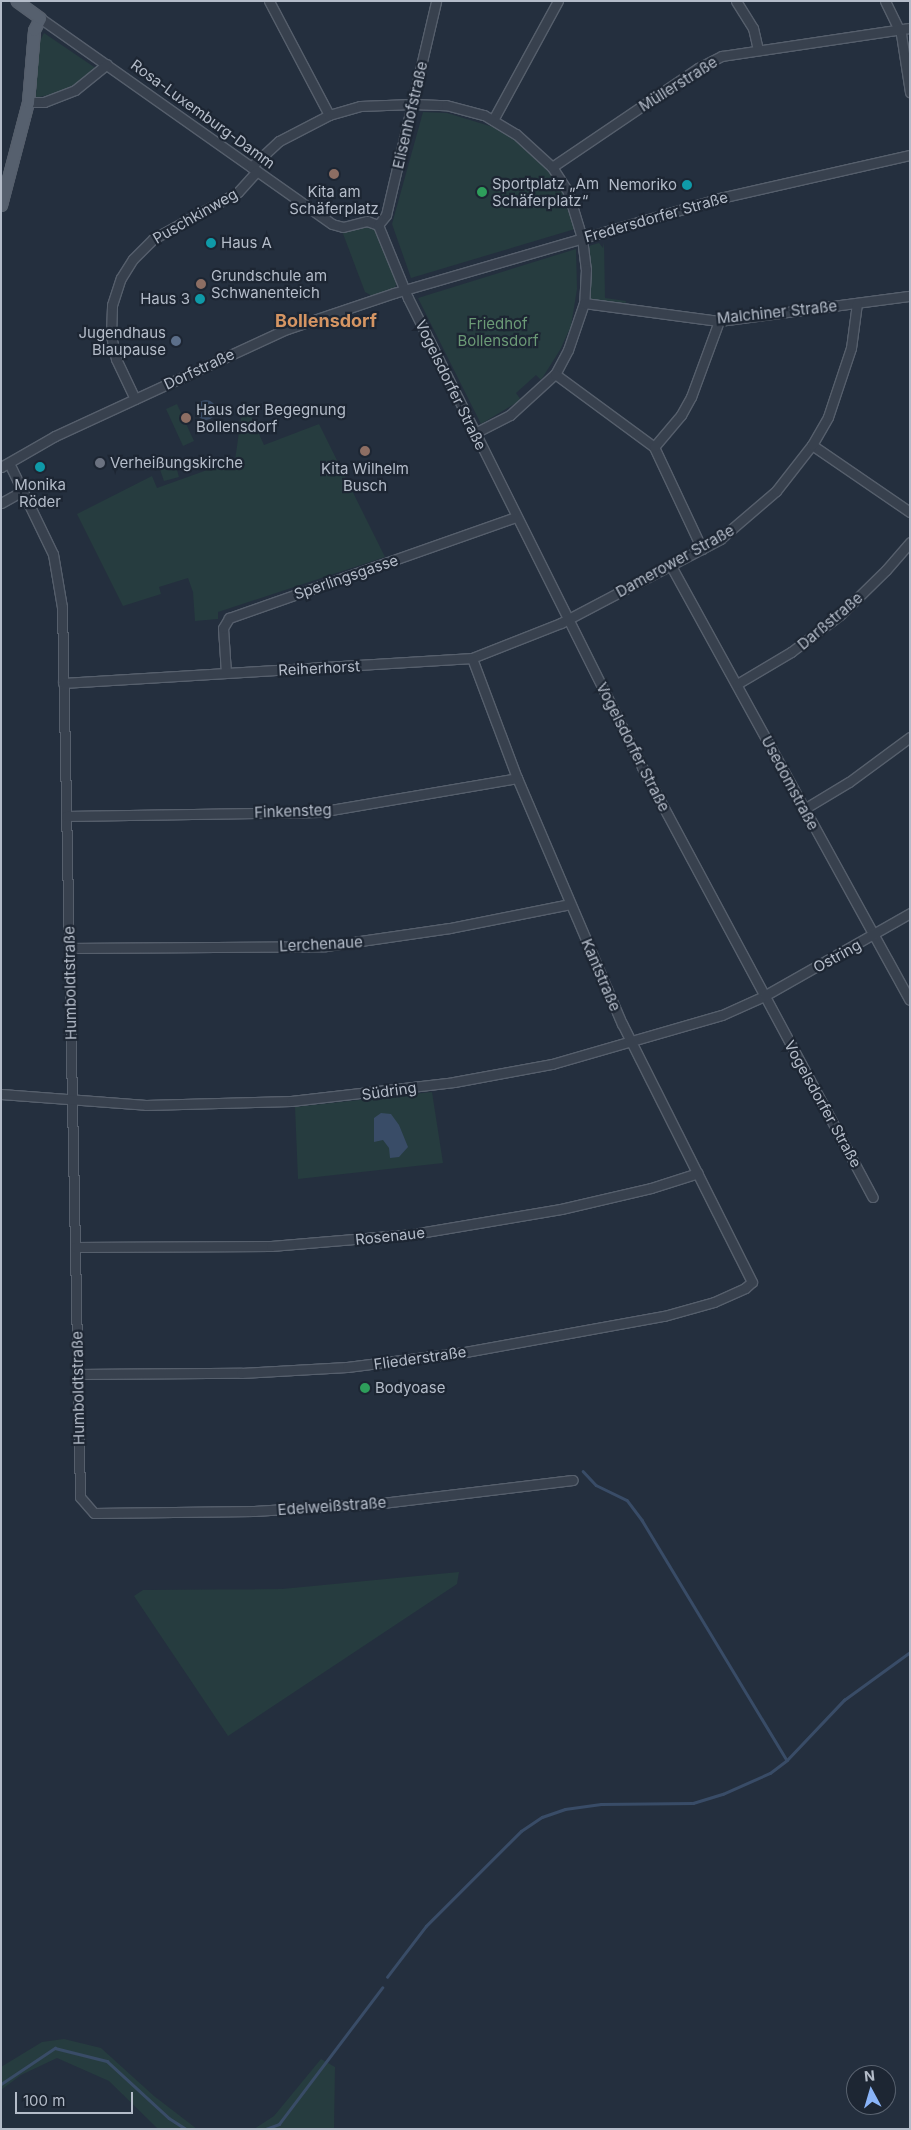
<!DOCTYPE html>
<html>
<head>
<meta charset="utf-8">
<style>
  body { margin:0 }
  #map { position:relative; width:911px; height:2130px; overflow:hidden; background:#242f3e; font-family:Inter,sans-serif }
  div>[style] { position:absolute }
  .green>* { inset:0; background:#263c3f }
  .water>* { inset:0; background:#394c67 }
  .round { border-radius:50% }
  .stream>* { height:2.5px; margin:-1.25px; padding:0 1.25px; transform-origin:1.25px; border-radius:1.25px; background:#394c67 }
  .roads { filter:drop-shadow(1px 0 #565f6c) drop-shadow(-1px 0 #565f6c) drop-shadow(0 1px #565f6c) drop-shadow(0 -1px #565f6c) }
  .minor>* { height:9px; margin:-4.5px; padding:0 4.5px; transform-origin:4.5px; border-radius:4.5px; background:#38414e }
  .major>* { height:11px; margin:-5.5px; padding:0 5.5px; transform-origin:5.5px; border-radius:5.5px; background:#56606e }
  .dots>* { width:14px; height:14px; translate:-50% -50%; box-sizing:border-box; border:2px solid #1d2633; border-radius:50% }
  span { translate:-50% -50%; white-space:nowrap; text-align:center; line-height:1.15; -webkit-text-stroke:4.5px #1d2633; paint-order:stroke }
  .street-label { font-size:15px; color:#b4bcc9 }
  .poi-label { font-size:15px; color:#b4bcc9 }
  .left { translate:0 -50%; text-align:left }
  .right { translate:-100% -50%; text-align:right }
  .park-label { font-size:15px; color:#6b9a76 }
  .quarter-label { font-size:18px; color:#d59563; font-weight:700 }
  .frame { position:absolute; inset:0; border:2px solid #b4bcc9; pointer-events:none }
  .north { position:absolute; left:846px; top:2065px; width:50px; height:50px; box-sizing:border-box; background:#1d2633; border:1px solid #59626f; border-radius:50%; rotate:354deg; font-size:14px; font-weight:700; line-height:20px; text-align:center; color:#b4bcc9 }
  .north::after { content:''; display:block; margin:auto; width:18px; height:22px; background:#8ab4f8; clip-path:polygon(50% 0,100% 100%,50% 72%,0 100%) }
  .scale { position:absolute; left:15px; top:2092px; width:118px; height:22px; box-sizing:border-box; border:2px solid #b4bcc9; border-top:0; padding-left:6px; font-size:15px; line-height:18px; white-space:nowrap; color:#b4bcc9; -webkit-text-stroke:4px #1d2633; paint-order:stroke }
</style>
</head>
<body>
<div id="map">
  <div class="green">
    <div style="clip-path:polygon(44px 33px,97px 69px,67px 90px,36px 98px,37px 47px)"></div>
    <div style="clip-path:polygon(423px 112px,447px 113px,493px 127px,530px 150px,552px 173px,572px 211px,575px 229px,411px 278px,392px 224px)"></div>
    <div style="clip-path:polygon(368px 225px,374px 228px,380px 238px,397px 283px,394px 289px,374px 297px,365px 292px,342px 231px)"></div>
    <div style="clip-path:polygon(604px 242px,605px 298px,626px 301px,625px 305px,590px 299px,589px 246px,599px 243px,603px 248px)"></div>
    <div style="clip-path:polygon(576px 249px,577px 289px,571px 326px,560px 350px,541px 380px,536px 375px,516px 393px,521px 400px,481px 424px,418px 298px)"></div>
    <div style="clip-path:polygon(177px 404px,194px 441px,183px 446px,166px 409px)"></div>
    <div style="clip-path:polygon(242px 412px,250px 414px,264px 445px,319px 424px,385px 557px,218px 612px,218px 619px,195px 621px,193px 592px,188px 578px,159px 587px,161px 594px,123px 606px,77px 514px,152px 476px,157px 488px,235px 460px)"></div>
    <div style="clip-path:polygon(173px 456px,179px 477px,164px 481px,157px 461px)"></div>
    <div style="clip-path:polygon(432px 1092px,443px 1163px,298px 1179px,295px 1107px)"></div>
    <div style="clip-path:polygon(459px 1572px,457px 1584px,228px 1736px,134px 1596px,143px 1590px,282px 1589px)"></div>
    <div style="clip-path:polygon(64px 2039px,101px 2048px,154px 2096px,197px 2129px,158px 2129px,109px 2081px,57px 2058px,21px 2075px,1px 2090px,1px 2067px,42px 2042px)"></div>
    <div style="clip-path:polygon(321px 2059px,335px 2067px,334px 2129px,254px 2129px,274px 2116px)"></div>
  </div>
  <div class="water">
    <div class="round" style="left:196px;top:400px;width:20px;height:20px"></div>
    <div style="clip-path:polygon(381px 1113px,391px 1114px,399px 1125px,408px 1147px,399px 1157px,390px 1158px,389px 1148px,383px 1140px,374px 1142px,374px 1118px)"></div>
  </div>
  <div class="stream">
    <div style="left:583px;top:1471px;width:19px;rotate:47deg"></div>
    <div style="left:596px;top:1485px;width:34px;rotate:26deg"></div>
    <div style="left:627px;top:1500px;width:25px;rotate:53deg"></div>
    <div style="left:642px;top:1520px;width:280px;rotate:58.9deg"></div>
    <div style="left:387px;top:1977px;width:64px;rotate:-52.6deg"></div>
    <div style="left:426px;top:1926px;width:134px;rotate:-45deg"></div>
    <div style="left:521px;top:1831px;width:25px;rotate:-34deg"></div>
    <div style="left:542px;top:1817px;width:24px;rotate:-19deg"></div>
    <div style="left:565px;top:1809px;width:36px;rotate:-8deg"></div>
    <div style="left:601px;top:1804px;width:92px;rotate:-0.6deg"></div>
    <div style="left:693px;top:1803px;width:31px;rotate:-17deg"></div>
    <div style="left:723px;top:1794px;width:51px;rotate:-24.1deg"></div>
    <div style="left:770px;top:1773px;width:21px;rotate:-37deg"></div>
    <div style="left:787px;top:1760px;width:83px;rotate:-46.5deg"></div>
    <div style="left:844px;top:1700px;width:82px;rotate:-36deg"></div>
    <div style="left:1px;top:2084px;width:65px;rotate:-33.7deg"></div>
    <div style="left:55px;top:2048px;width:54px;rotate:14deg"></div>
    <div style="left:107px;top:2061px;width:84px;rotate:42.6deg"></div>
    <div style="left:169px;top:2118px;width:20px;rotate:33deg"></div>
    <div style="left:266px;top:2129px;width:14px;rotate:-21deg"></div>
    <div style="left:279px;top:2124px;width:171px;rotate:-52.9deg"></div>
  </div>
  <div class="roads">
    <div class="minor">
      <div style="left:269px;top:1px;width:129px;rotate:62.2deg"></div>
      <div style="left:736px;top:1px;width:32px;rotate:58deg"></div>
      <div style="left:753px;top:28px;width:22px;rotate:77deg"></div>
      <div style="left:885px;top:1px;width:37px;rotate:64deg"></div>
      <div style="left:901px;top:34px;width:59px;rotate:81.2deg"></div>
      <div style="left:40px;top:18px;width:357px;rotate:35.2deg"></div>
      <div style="left:332px;top:224px;width:11px;rotate:15deg"></div>
      <div style="left:343px;top:227px;width:25px;rotate:-14deg"></div>
      <div style="left:367px;top:221px;width:12px;rotate:20deg"></div>
      <div style="left:28px;top:102px;width:16px"></div>
      <div style="left:44px;top:102px;width:33px;rotate:-21deg"></div>
      <div style="left:75px;top:90px;width:41px;rotate:-39.1deg"></div>
      <div style="left:493px;top:120px;width:136px;rotate:-61.4deg"></div>
      <div style="left:251px;top:167px;width:38px;rotate:-43deg"></div>
      <div style="left:279px;top:141px;width:56px;rotate:-27.5deg"></div>
      <div style="left:329px;top:115px;width:32px;rotate:-16deg"></div>
      <div style="left:360px;top:106px;width:52px;rotate:-2.2deg"></div>
      <div style="left:412px;top:104px;width:34px;rotate:2deg"></div>
      <div style="left:446px;top:105px;width:39px;rotate:15deg"></div>
      <div style="left:484px;top:115px;width:37px;rotate:31deg"></div>
      <div style="left:516px;top:134px;width:49px;rotate:42.5deg"></div>
      <div style="left:552px;top:167px;width:30px;rotate:57deg"></div>
      <div style="left:568px;top:192px;width:48px;rotate:73.1deg"></div>
      <div style="left:582px;top:238px;width:31px;rotate:83deg"></div>
      <div style="left:586px;top:269px;width:34px;rotate:93deg"></div>
      <div style="left:584px;top:303px;width:50px;rotate:108.8deg"></div>
      <div style="left:568px;top:350px;width:27px;rotate:118deg"></div>
      <div style="left:555px;top:374px;width:61px;rotate:137.7deg"></div>
      <div style="left:510px;top:415px;width:39px;rotate:153deg"></div>
      <div style="left:552px;top:167px;width:176px;rotate:-34.1deg"></div>
      <div style="left:698px;top:68px;width:27px;rotate:-27deg"></div>
      <div style="left:722px;top:56px;width:190px;rotate:-8.5deg"></div>
      <div style="left:378px;top:225px;width:79px;rotate:67.7deg"></div>
      <div style="left:408px;top:298px;width:524px;rotate:63.48deg"></div>
      <div style="left:642px;top:767px;width:488px;rotate:61.8deg"></div>
      <div style="left:378px;top:225px;width:13px;rotate:-51deg"></div>
      <div style="left:386px;top:215px;width:220px;rotate:-76.8deg"></div>
      <div style="left:584px;top:303px;width:136px;rotate:7.6deg"></div>
      <div style="left:719px;top:321px;width:193px;rotate:-7.5deg"></div>
      <div style="left:555px;top:374px;width:123px;rotate:36.4deg"></div>
      <div style="left:654px;top:447px;width:113px;rotate:64.8deg"></div>
      <div style="left:135px;top:399px;width:44px;rotate:-115.4deg"></div>
      <div style="left:116px;top:359px;width:25px;rotate:-102deg"></div>
      <div style="left:111px;top:335px;width:30px;rotate:-88deg"></div>
      <div style="left:112px;top:305px;width:28px;rotate:-72deg"></div>
      <div style="left:121px;top:278px;width:22px;rotate:-58deg"></div>
      <div style="left:133px;top:259px;width:28px;rotate:-45deg"></div>
      <div style="left:153px;top:239px;width:97px;rotate:-28.9deg"></div>
      <div style="left:238px;top:192px;width:28px;rotate:-48deg"></div>
      <div style="left:812px;top:445px;width:119px;rotate:34.4deg"></div>
      <div style="left:654px;top:447px;width:42px;rotate:-49.8deg"></div>
      <div style="left:681px;top:415px;width:21px;rotate:-61deg"></div>
      <div style="left:691px;top:397px;width:81px;rotate:-69.8deg"></div>
      <div style="left:9px;top:463px;width:101px;rotate:64.2deg"></div>
      <div style="left:53px;top:554px;width:54px;rotate:80.4deg"></div>
      <div style="left:62px;top:607px;width:890px;rotate:88.84deg"></div>
      <div style="left:80px;top:1497px;width:21px;rotate:49deg"></div>
      <div style="left:94px;top:1513px;width:160px;rotate:-0.7deg"></div>
      <div style="left:254px;top:1511px;width:128px;rotate:-3.6deg"></div>
      <div style="left:382px;top:1503px;width:192px;rotate:-6.9deg"></div>
      <div style="left:1px;top:467px;width:62px;rotate:-29.9deg"></div>
      <div style="left:55px;top:436px;width:255px;rotate:-24.8deg"></div>
      <div style="left:287px;top:329px;width:113px;rotate:-18.6deg"></div>
      <div style="left:394px;top:293px;width:340px;rotate:-16.2deg"></div>
      <div style="left:720px;top:198px;width:195px;rotate:-12.8deg"></div>
      <div style="left:1px;top:503px;width:25px;rotate:-29deg"></div>
      <div style="left:671px;top:566px;width:495px;rotate:61.2deg"></div>
      <div style="left:226px;top:673px;width:45px;rotate:-93.8deg"></div>
      <div style="left:223px;top:628px;width:12px;rotate:-59deg"></div>
      <div style="left:229px;top:618px;width:304px;rotate:-19.4deg"></div>
      <div style="left:63px;top:683px;width:410px;rotate:-3.5deg"></div>
      <div style="left:472px;top:658px;width:96px;rotate:-21.5deg"></div>
      <div style="left:561px;top:623px;width:180px;rotate:-27.8deg"></div>
      <div style="left:720px;top:539px;width:74px;rotate:-40.6deg"></div>
      <div style="left:776px;top:491px;width:58px;rotate:-52deg"></div>
      <div style="left:812px;top:445px;width:32px;rotate:-60deg"></div>
      <div style="left:828px;top:417px;width:73px;rotate:-71.6deg"></div>
      <div style="left:851px;top:348px;width:45px;rotate:-82.4deg"></div>
      <div style="left:737px;top:684px;width:63px;rotate:-30.7deg"></div>
      <div style="left:791px;top:652px;width:61px;rotate:-37.1deg"></div>
      <div style="left:840px;top:615px;width:64px;rotate:-44.4deg"></div>
      <div style="left:886px;top:570px;width:37px;rotate:-49deg"></div>
      <div style="left:804px;top:809px;width:52px;rotate:-31deg"></div>
      <div style="left:849px;top:782px;width:76px;rotate:-36.4deg"></div>
      <div style="left:66px;top:816px;width:253px;rotate:-0.9deg"></div>
      <div style="left:319px;top:812px;width:201px;rotate:-9.7deg"></div>
      <div style="left:69px;top:948px;width:257px;rotate:-0.4deg"></div>
      <div style="left:326px;top:946px;width:125px;rotate:-8.3deg"></div>
      <div style="left:450px;top:928px;width:122px;rotate:-11.3deg"></div>
      <div style="left:1px;top:1094px;width:145px;rotate:4.3deg"></div>
      <div style="left:146px;top:1105px;width:145px;rotate:-1.6deg"></div>
      <div style="left:291px;top:1101px;width:164px;rotate:-6.6deg"></div>
      <div style="left:454px;top:1082px;width:100px;rotate:-10.4deg"></div>
      <div style="left:552px;top:1064px;width:177px;rotate:-16.1deg"></div>
      <div style="left:722px;top:1015px;width:46px;rotate:-24.3deg"></div>
      <div style="left:764px;top:996px;width:168px;rotate:-29.6deg"></div>
      <div style="left:75px;top:1247px;width:196px;rotate:-0.3deg"></div>
      <div style="left:271px;top:1246px;width:143px;rotate:-4.8deg"></div>
      <div style="left:413px;top:1234px;width:150px;rotate:-9.6deg"></div>
      <div style="left:561px;top:1209px;width:92px;rotate:-13.1deg"></div>
      <div style="left:651px;top:1188px;width:49px;rotate:-17.7deg"></div>
      <div style="left:78px;top:1374px;width:163px;rotate:-0.4deg"></div>
      <div style="left:241px;top:1373px;width:106px;rotate:-3.2deg"></div>
      <div style="left:347px;top:1367px;width:119px;rotate:-7.2deg"></div>
      <div style="left:465px;top:1352px;width:202px;rotate:-10.3deg"></div>
      <div style="left:664px;top:1316px;width:52px;rotate:-15.6deg"></div>
      <div style="left:714px;top:1302px;width:34px;rotate:-24deg"></div>
      <div style="left:745px;top:1288px;width:9px;rotate:-41deg"></div>
      <div style="left:752px;top:1282px;width:289px;rotate:-116.7deg"></div>
      <div style="left:622px;top:1024px;width:267px;rotate:-113.1deg"></div>
      <div style="left:517px;top:778px;width:128px;rotate:-110.6deg"></div>
    </div>
    <div class="major">
      <div style="left:1px;top:205px;width:106px;rotate:-75.3deg"></div>
      <div style="left:28px;top:102px;width:72px;rotate:-85.2deg"></div>
      <div style="left:34px;top:30px;width:13px;rotate:-63deg"></div>
      <div style="left:40px;top:18px;width:29px;rotate:-144deg"></div>
    </div>
  </div>
  <div class="dots">
    <div style="left:334px;top:174px;background:#8d6e63"></div>
    <div style="left:687px;top:185px;background:#0f9aa8"></div>
    <div style="left:482px;top:192px;background:#2e9e5b"></div>
    <div style="left:211px;top:243px;background:#0f9aa8"></div>
    <div style="left:201px;top:284px;background:#8d6e63"></div>
    <div style="left:200px;top:299px;background:#0f9aa8"></div>
    <div style="left:176px;top:341px;background:#5c6f8a"></div>
    <div style="left:186px;top:418px;background:#8d6e63"></div>
    <div style="left:365px;top:451px;background:#8d6e63"></div>
    <div style="left:100px;top:463px;background:#6b7280"></div>
    <div style="left:40px;top:467px;background:#0f9aa8"></div>
    <div style="left:365px;top:1388px;background:#2e9e5b"></div>
  </div>
  <div class="street-label">
    <span style="left:678px;top:84px;rotate:-32deg">Müllerstraße</span>
    <span style="left:203px;top:114px;rotate:36deg">Rosa-Luxemburg-Damm</span>
    <span style="left:410px;top:115px;rotate:-77deg">Elisenhofstraße</span>
    <span style="left:195px;top:216px;rotate:-30deg">Puschkinweg</span>
    <span style="left:656px;top:217px;rotate:-16deg">Fredersdorfer Straße</span>
    <span style="left:777px;top:312px;rotate:-6deg">Malchiner Straße</span>
    <span style="left:199px;top:369px;rotate:-25deg">Dorfstraße</span>
    <span style="left:451px;top:385px;rotate:64deg">Vogelsdorfer Straße</span>
    <span style="left:675px;top:561px;rotate:-29deg">Damerower Straße</span>
    <span style="left:346px;top:577px;rotate:-19deg">Sperlingsgasse</span>
    <span style="left:830px;top:621px;rotate:-40deg">Darßstraße</span>
    <span style="left:319px;top:668px;rotate:-3deg">Reiherhorst</span>
    <span style="left:633px;top:747px;rotate:63deg">Vogelsdorfer Straße</span>
    <span style="left:790px;top:783px;rotate:62deg">Usedomstraße</span>
    <span style="left:293px;top:811px;rotate:-2deg">Finkensteg</span>
    <span style="left:321px;top:944px;rotate:-3deg">Lerchenaue</span>
    <span style="left:837px;top:956px;rotate:-29deg">Ostring</span>
    <span style="left:601px;top:975px;rotate:67deg">Kantstraße</span>
    <span style="left:70px;top:983px;rotate:-91deg">Humboldtstraße</span>
    <span style="left:389px;top:1091px;rotate:-8deg">Südring</span>
    <span style="left:823px;top:1104px;rotate:61deg">Vogelsdorfer Straße</span>
    <span style="left:390px;top:1236px;rotate:-6deg">Rosenaue</span>
    <span style="left:420px;top:1358px;rotate:-8deg">Fliederstraße</span>
    <span style="left:78px;top:1388px;rotate:-91deg">Humboldtstraße</span>
    <span style="left:332px;top:1506px;rotate:-4deg">Edelweißstraße</span>
  </div>
  <div class="poi-label">
    <span class="left" style="left:492px;top:192px">Sportplatz „Am<br>Schäferplatz“</span>
    <span class="right" style="left:677px;top:185px">Nemoriko</span>
    <span style="left:334px;top:200px">Kita am<br>Schäferplatz</span>
    <span class="left" style="left:221px;top:243px">Haus A</span>
    <span class="left" style="left:211px;top:284px">Grundschule am<br>Schwanenteich</span>
    <span class="right" style="left:190px;top:299px">Haus 3</span>
    <span class="right" style="left:166px;top:341px">Jugendhaus<br>Blaupause</span>
    <span class="left" style="left:196px;top:418px">Haus der Begegnung<br>Bollensdorf</span>
    <span class="left" style="left:110px;top:463px">Verheißungskirche</span>
    <span style="left:365px;top:477px">Kita Wilhelm<br>Busch</span>
    <span style="left:40px;top:493px">Monika<br>Röder</span>
    <span class="left" style="left:375px;top:1388px">Bodyoase</span>
  </div>
  <div class="park-label">
    <span style="left:498px;top:332px">Friedhof<br>Bollensdorf</span>
  </div>
  <div class="quarter-label">
    <span style="left:326px;top:321px">Bollensdorf</span>
  </div>
  <div class="frame"></div>
  <div class="north">N</div>
  <div class="scale">100 m</div>
</div>
</body>
</html>
